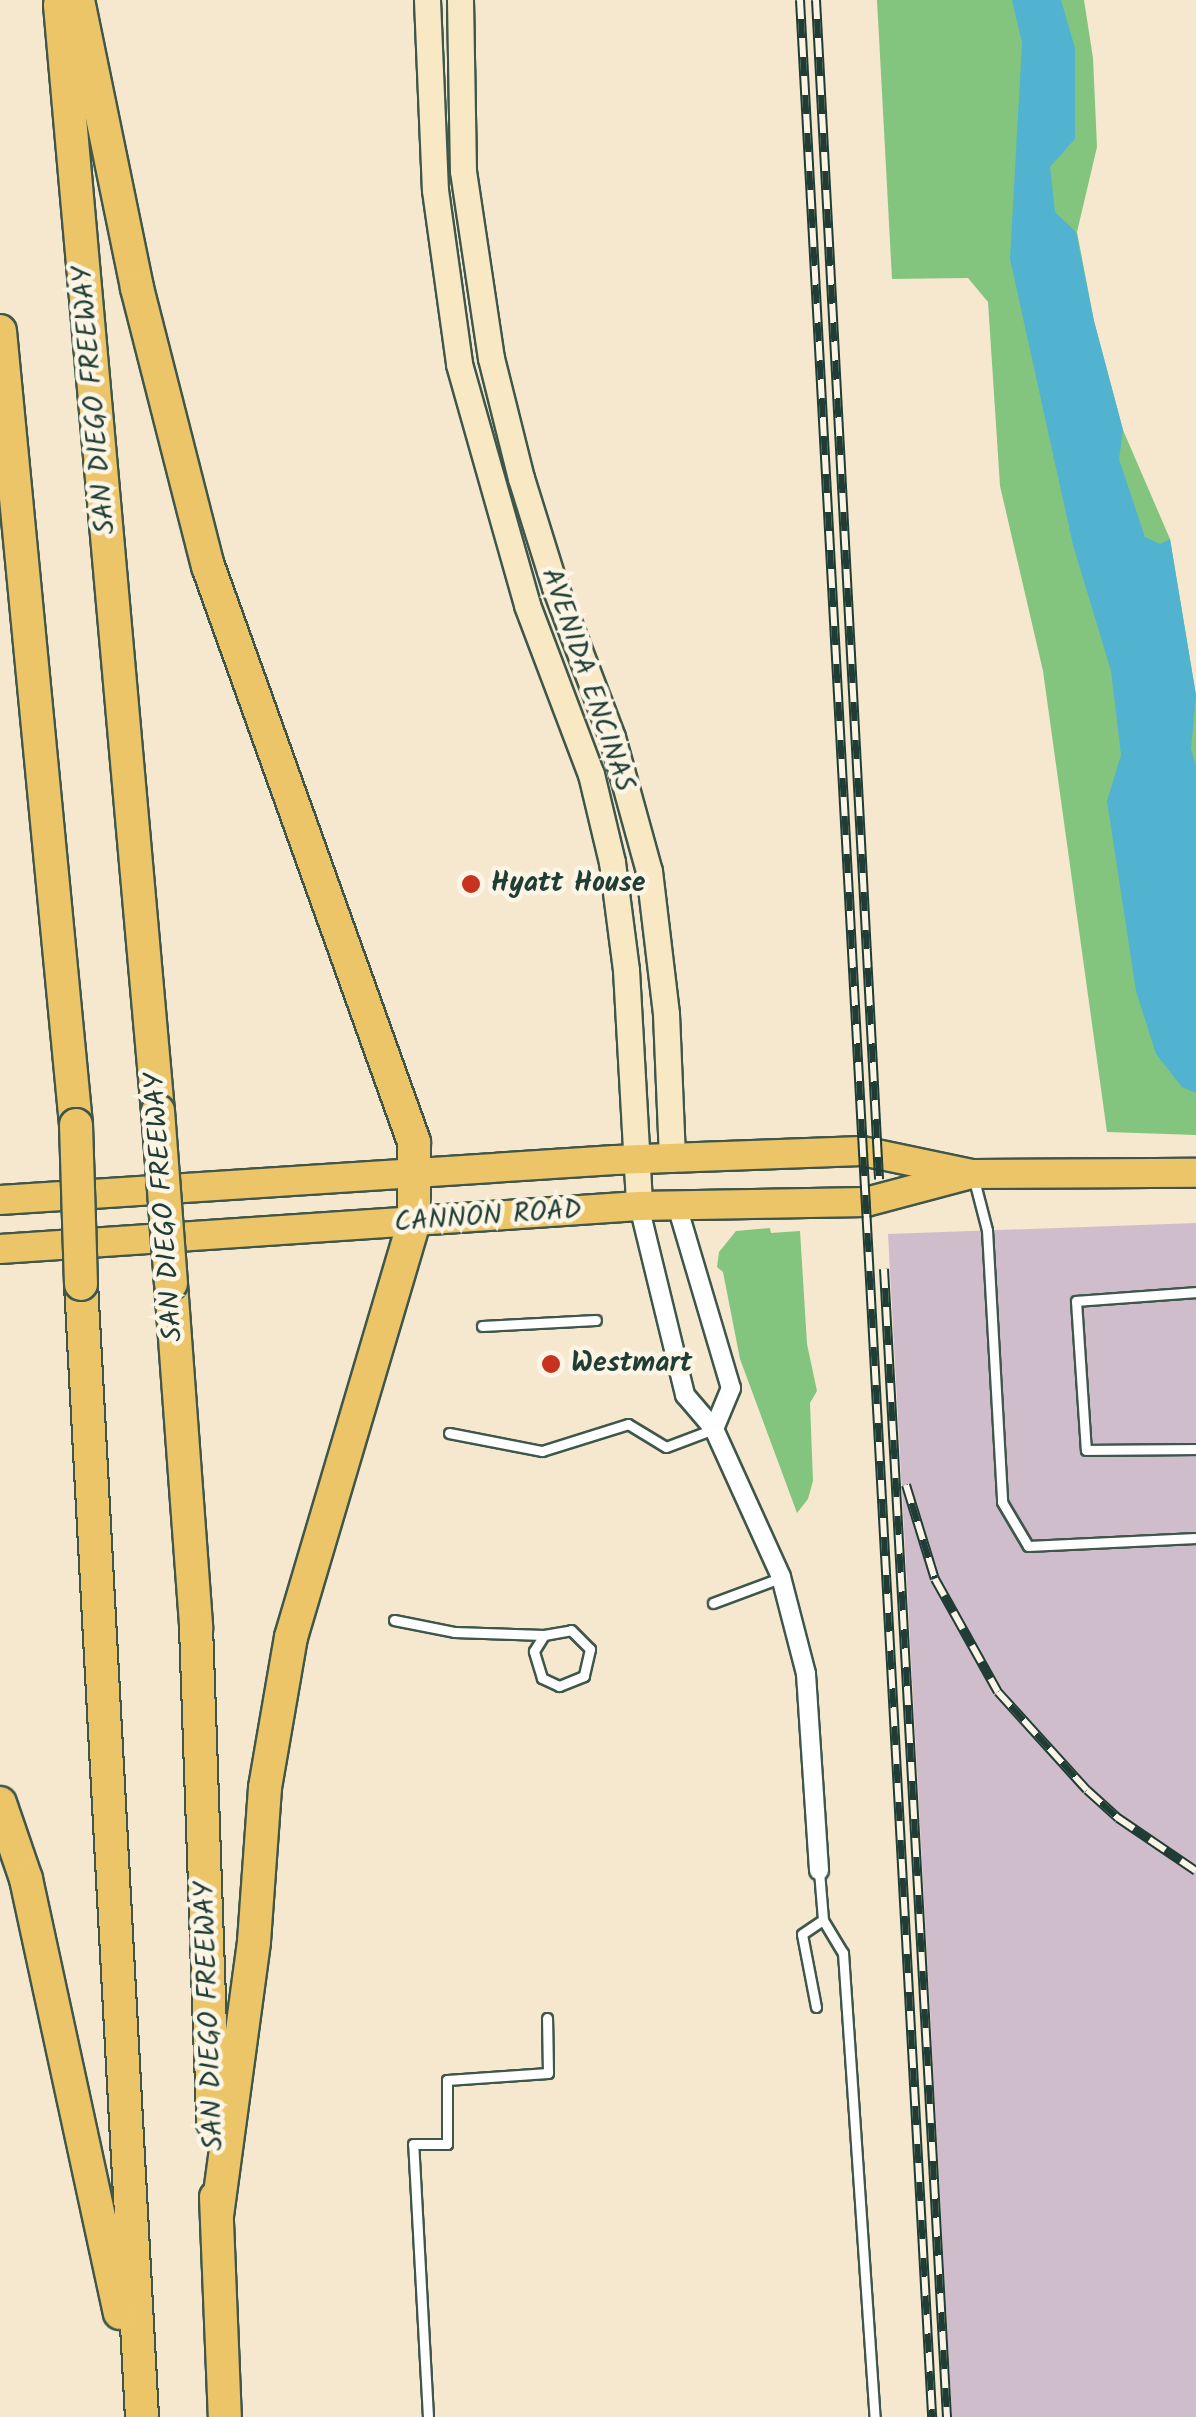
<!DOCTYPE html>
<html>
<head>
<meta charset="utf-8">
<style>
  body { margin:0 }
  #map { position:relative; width:1196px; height:2417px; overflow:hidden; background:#f5e8cf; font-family:Kalam,sans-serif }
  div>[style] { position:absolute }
  .industrial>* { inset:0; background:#d0bdcc }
  .green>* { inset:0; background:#83c57e }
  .water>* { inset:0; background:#51b3d0 }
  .roads { filter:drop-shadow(2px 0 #3f574b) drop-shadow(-2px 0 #3f574b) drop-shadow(0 2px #3f574b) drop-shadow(0 -2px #3f574b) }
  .lane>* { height:9px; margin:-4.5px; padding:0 4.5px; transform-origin:4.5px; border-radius:4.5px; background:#fff }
  .street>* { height:18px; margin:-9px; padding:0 9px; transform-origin:9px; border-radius:9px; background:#fff }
  .secondary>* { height:25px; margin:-12.5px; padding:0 12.5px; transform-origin:12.5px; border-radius:12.5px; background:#f8e8c3 }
  .primary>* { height:28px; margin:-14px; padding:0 14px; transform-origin:14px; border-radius:14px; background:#edc569 }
  .highway>* { height:32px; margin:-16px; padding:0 16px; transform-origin:16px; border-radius:16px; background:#edc569 }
  .rail>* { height:10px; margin-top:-5px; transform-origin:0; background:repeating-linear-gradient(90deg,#fcf5e5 0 19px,#1f3d34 0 38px); box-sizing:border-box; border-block:2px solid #1f3d34 }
  .bridges { filter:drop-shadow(2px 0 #3f574b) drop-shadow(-2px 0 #3f574b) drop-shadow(0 2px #3f574b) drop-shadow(0 -2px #3f574b) }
  .highway-bridge>* { height:32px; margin:-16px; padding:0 16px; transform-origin:16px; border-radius:16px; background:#edc569 }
  .dots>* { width:28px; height:28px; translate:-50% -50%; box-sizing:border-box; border:5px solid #fcf5e5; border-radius:50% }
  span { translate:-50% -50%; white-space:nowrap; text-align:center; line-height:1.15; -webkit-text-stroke:9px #fcf5e5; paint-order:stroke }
  .street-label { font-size:28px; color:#1f3d34 }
  .poi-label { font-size:28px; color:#1f3d34; font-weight:700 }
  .left { translate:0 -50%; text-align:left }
</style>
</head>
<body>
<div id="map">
  <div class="industrial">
    <div style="clip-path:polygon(1196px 1223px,1196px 2417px,952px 2417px,888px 1234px)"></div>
  </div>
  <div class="green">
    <div style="clip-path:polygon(877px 0,1084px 0,1093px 58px,1097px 147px,1077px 232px,1094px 321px,1123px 430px,1170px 539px,1196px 696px,1196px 1135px,1107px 1132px,1043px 671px,1000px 486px,988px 302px,968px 278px,892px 279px)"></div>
    <div style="clip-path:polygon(770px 1228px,771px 1233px,800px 1231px,807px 1344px,817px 1391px,810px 1403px,813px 1481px,808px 1499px,797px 1513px,740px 1359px,723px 1272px,717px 1267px,719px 1252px,736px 1231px)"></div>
  </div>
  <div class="water">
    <div style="clip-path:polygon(1012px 0,1061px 0,1075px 48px,1075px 139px,1050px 167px,1055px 212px,1076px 232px,1094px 321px,1123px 430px,1119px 459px,1145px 537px,1160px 544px,1170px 539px,1196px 695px,1191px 749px,1196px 766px,1196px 1093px,1182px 1087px,1156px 1054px,1136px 991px,1107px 801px,1121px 755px,1111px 671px,1073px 545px,1010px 259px,1022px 43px)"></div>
  </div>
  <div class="roads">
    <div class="lane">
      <div style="left:973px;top:1176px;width:56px;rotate:75.5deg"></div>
      <div style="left:987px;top:1230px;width:272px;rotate:86.8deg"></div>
      <div style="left:1002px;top:1502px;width:51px;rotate:59.4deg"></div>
      <div style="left:1028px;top:1546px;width:168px;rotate:-2.7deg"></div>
      <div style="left:1196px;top:1292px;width:120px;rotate:175.7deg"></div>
      <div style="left:1076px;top:1301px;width:149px;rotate:86.2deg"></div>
      <div style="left:1086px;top:1450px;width:110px;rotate:-0.5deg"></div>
      <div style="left:482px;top:1326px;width:114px;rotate:-3deg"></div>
      <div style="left:449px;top:1433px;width:95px;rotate:11deg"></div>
      <div style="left:542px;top:1451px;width:90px;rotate:-17.4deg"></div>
      <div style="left:628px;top:1424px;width:44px;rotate:31.2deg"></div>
      <div style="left:666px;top:1447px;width:51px;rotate:-20.6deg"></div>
      <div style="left:713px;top:1603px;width:72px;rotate:-20.5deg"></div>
      <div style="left:394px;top:1620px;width:61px;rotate:11.3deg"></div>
      <div style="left:454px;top:1632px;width:90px;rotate:1.9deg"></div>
      <div style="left:544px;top:1635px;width:27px;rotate:-10deg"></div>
      <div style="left:571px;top:1630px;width:27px;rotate:45deg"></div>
      <div style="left:590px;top:1649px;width:28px;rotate:103deg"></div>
      <div style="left:584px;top:1676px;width:27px;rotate:158deg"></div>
      <div style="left:559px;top:1686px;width:19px;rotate:-155deg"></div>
      <div style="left:542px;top:1678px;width:28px;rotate:-107deg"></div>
      <div style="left:534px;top:1651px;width:19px;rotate:-58deg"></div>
      <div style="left:819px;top:1871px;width:49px;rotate:85.3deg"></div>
      <div style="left:823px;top:1920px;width:39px;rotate:59deg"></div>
      <div style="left:843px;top:1953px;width:465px;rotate:86.1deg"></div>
      <div style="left:816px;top:2007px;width:74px;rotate:-100.9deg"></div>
      <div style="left:802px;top:1934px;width:25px;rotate:-34deg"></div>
      <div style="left:428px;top:2417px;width:273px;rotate:-93.1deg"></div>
      <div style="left:413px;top:2144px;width:34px"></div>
      <div style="left:447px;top:2144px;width:64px;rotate:-90deg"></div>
      <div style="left:447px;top:2080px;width:101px;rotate:-4deg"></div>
      <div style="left:548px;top:2073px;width:55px;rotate:-91deg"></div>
    </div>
    <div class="street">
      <div style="left:639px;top:1206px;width:195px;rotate:76.3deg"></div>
      <div style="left:685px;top:1395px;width:45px;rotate:49.5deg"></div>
      <div style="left:714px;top:1429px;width:162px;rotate:65.6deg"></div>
      <div style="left:781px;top:1577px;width:100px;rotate:75.5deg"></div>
      <div style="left:806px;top:1674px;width:197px;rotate:86.2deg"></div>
      <div style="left:677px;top:1206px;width:190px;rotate:73.5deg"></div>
      <div style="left:731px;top:1388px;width:44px;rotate:112.5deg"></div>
    </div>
    <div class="secondary">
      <div style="left:427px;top:0;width:190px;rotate:87.6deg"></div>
      <div style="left:435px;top:190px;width:176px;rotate:82.1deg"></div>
      <div style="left:459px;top:364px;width:250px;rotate:74.2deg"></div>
      <div style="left:527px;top:605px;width:181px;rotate:69.3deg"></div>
      <div style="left:591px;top:774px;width:90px;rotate:76.6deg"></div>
      <div style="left:612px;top:862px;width:109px;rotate:82.6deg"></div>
      <div style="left:626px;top:970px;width:236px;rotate:86.8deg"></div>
      <div style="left:460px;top:0;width:171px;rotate:89deg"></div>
      <div style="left:463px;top:171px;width:189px;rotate:81.5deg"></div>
      <div style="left:491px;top:358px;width:124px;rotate:76deg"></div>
      <div style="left:521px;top:478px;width:114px;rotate:72.7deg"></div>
      <div style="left:555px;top:587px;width:160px;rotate:69.2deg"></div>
      <div style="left:612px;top:737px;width:139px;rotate:74.6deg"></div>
      <div style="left:649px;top:871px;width:144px;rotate:83.2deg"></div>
      <div style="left:666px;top:1014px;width:145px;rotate:87.6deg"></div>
    </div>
    <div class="primary">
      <div style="left:0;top:1200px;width:616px;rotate:-3.72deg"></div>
      <div style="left:615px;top:1160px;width:247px;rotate:-2.1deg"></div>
      <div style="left:862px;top:1151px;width:112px;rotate:11.8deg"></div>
      <div style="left:972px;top:1174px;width:224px;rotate:-0.3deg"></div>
      <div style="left:0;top:1249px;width:640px;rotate:-3.85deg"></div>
      <div style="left:639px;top:1206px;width:227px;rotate:-1deg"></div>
      <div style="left:866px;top:1202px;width:109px;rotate:-14.9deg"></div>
    </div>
    <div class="highway">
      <div style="left:78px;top:0;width:294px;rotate:78.4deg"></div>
      <div style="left:137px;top:288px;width:287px;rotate:75.7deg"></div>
      <div style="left:208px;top:566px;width:612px;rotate:70.32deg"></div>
      <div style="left:414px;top:1142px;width:80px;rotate:90deg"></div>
      <div style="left:414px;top:1222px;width:433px;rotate:106.5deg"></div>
      <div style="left:291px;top:1637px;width:153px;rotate:99.8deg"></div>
      <div style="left:265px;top:1788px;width:154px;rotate:94.1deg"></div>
      <div style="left:254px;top:1942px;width:275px;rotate:97.7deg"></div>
      <div style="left:60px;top:5px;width:1110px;rotate:84.94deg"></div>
      <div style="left:0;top:331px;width:798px;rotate:84.53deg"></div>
      <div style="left:81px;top:1284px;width:1135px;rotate:86.92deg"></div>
      <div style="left:171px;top:1284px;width:344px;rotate:85.8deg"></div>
      <div style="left:196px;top:1627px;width:496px;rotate:88deg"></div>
      <div style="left:0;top:1803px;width:80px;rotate:71.1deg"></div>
      <div style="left:26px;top:1879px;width:444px;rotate:77.8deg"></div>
      <div style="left:216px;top:2197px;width:220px;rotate:87.7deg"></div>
    </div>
  </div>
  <div class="rail">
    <div style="left:800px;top:0;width:2421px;rotate:86.87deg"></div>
    <div style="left:816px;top:0;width:1181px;rotate:86.94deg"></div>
    <div style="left:884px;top:1269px;width:1150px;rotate:86.86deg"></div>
    <div style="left:906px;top:1485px;width:98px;rotate:72.9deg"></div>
    <div style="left:935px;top:1579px;width:129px;rotate:60.9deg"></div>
    <div style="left:998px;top:1692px;width:132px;rotate:47.8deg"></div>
    <div style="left:1087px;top:1790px;width:42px;rotate:42.1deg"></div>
    <div style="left:1118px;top:1818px;width:94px;rotate:34.2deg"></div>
  </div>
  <div class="bridges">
    <div class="highway-bridge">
      <div style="left:158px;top:1111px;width:173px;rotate:85.7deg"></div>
      <div style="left:76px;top:1125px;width:159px;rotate:88.2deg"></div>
    </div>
  </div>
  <div class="dots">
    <div style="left:471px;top:884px;background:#c8321e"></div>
    <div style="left:551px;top:1364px;background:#c8321e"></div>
  </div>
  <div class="street-label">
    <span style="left:95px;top:400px;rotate:-95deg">SAN DIEGO FREEWAY</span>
    <span style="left:587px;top:680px;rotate:71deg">AVENIDA ENCINAS</span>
    <span style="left:165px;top:1207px;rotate:-94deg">SAN DIEGO FREEWAY</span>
    <span style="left:488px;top:1217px;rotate:-4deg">CANNON ROAD</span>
    <span style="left:210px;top:2016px;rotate:-92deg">SAN DIEGO FREEWAY</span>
  </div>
  <div class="poi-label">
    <span class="left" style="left:491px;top:884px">Hyatt House</span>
    <span class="left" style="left:571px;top:1364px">Westmart</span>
  </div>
</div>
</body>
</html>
